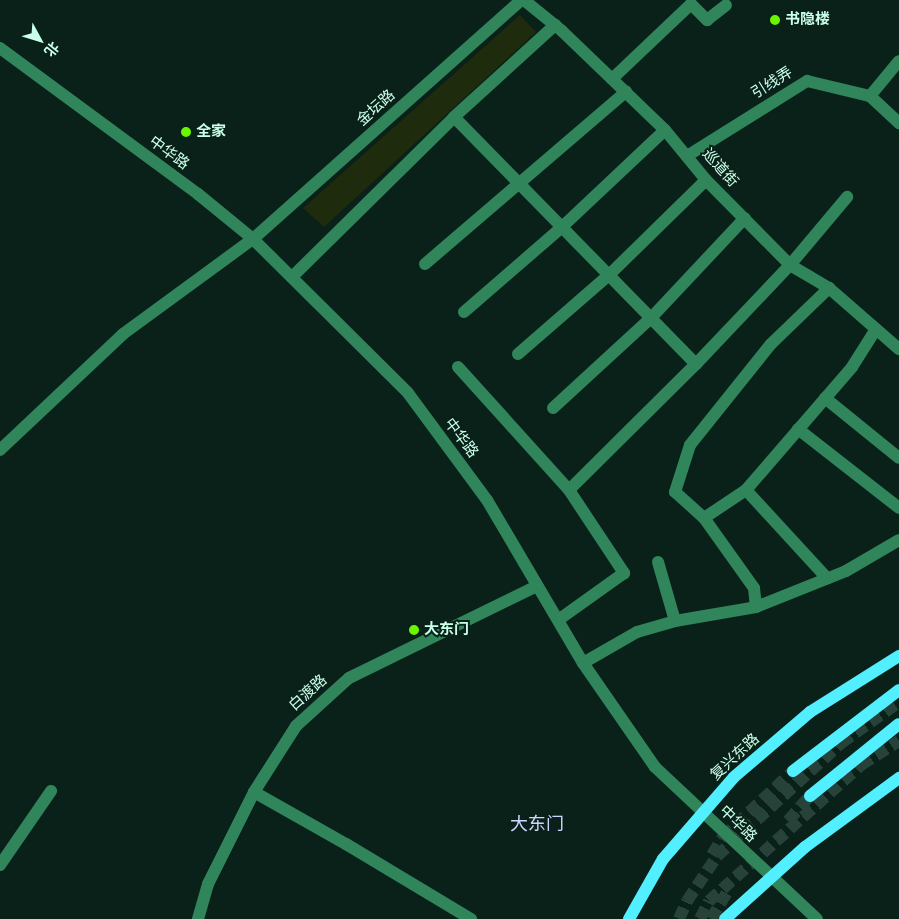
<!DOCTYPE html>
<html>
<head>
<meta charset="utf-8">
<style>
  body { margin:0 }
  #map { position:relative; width:899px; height:919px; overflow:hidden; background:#0a2119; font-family:"Work Sans","Noto Sans SC",sans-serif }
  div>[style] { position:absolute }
  .green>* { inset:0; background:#1e2c0d }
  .major-tunnel>* { height:12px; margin-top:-6px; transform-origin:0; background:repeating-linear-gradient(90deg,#274238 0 12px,transparent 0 18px) }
  .minor>* { height:12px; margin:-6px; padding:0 6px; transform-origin:6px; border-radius:6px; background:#30855b }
  .major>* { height:12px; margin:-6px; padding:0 6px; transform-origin:6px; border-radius:6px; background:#51efff }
  .dots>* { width:14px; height:14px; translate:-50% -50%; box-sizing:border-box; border:2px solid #0a2119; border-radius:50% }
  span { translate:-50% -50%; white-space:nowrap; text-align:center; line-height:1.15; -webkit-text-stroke:4px #0a2119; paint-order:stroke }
  .poi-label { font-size:15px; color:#caffe9; font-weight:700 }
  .left { translate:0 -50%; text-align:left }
  .street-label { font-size:15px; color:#caffe9 }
  .quarter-label { font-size:18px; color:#ccd5ff }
  .north { position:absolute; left:15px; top:15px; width:50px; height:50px; -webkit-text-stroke:4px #0a2119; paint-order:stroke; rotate:129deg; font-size:14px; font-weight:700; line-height:20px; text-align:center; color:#caffe9 }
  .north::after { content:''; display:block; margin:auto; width:18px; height:22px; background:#caffe9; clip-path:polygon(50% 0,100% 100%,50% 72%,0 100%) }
</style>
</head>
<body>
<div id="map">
  <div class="green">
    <div style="clip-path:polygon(520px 15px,536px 32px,324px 227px,303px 208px)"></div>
  </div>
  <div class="major-tunnel">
    <div style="left:788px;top:821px;width:33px;rotate:-49deg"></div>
    <div style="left:712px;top:855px;width:21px;rotate:-59deg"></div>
    <div style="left:723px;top:837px;width:96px;rotate:-43.3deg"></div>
    <div style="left:679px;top:919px;width:20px;rotate:-66deg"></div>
    <div style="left:687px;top:901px;width:54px;rotate:-56.3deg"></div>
    <div style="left:717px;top:856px;width:168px;rotate:-42.3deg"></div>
    <div style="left:841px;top:743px;width:71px;rotate:-35.3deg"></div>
    <div style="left:700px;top:919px;width:20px;rotate:-63deg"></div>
    <div style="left:709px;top:901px;width:204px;rotate:-41.8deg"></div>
    <div style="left:861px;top:765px;width:45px;rotate:-32.3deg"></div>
    <div style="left:711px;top:919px;width:35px;rotate:-59deg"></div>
  </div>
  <div class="minor">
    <div style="left:524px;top:0;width:49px;rotate:39.2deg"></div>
    <div style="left:562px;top:31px;width:143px;rotate:43.9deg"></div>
    <div style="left:665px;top:130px;width:65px;rotate:50.6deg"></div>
    <div style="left:706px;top:180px;width:120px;rotate:45.3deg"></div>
    <div style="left:790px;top:265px;width:45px;rotate:30.5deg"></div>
    <div style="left:829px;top:288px;width:93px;rotate:41.1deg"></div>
    <div style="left:0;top:48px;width:246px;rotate:36.4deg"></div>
    <div style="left:198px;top:194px;width:71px;rotate:39.3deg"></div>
    <div style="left:253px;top:239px;width:218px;rotate:44.8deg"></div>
    <div style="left:408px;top:393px;width:133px;rotate:53.6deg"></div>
    <div style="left:487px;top:500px;width:189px;rotate:59.5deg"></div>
    <div style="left:583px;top:663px;width:126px;rotate:55.3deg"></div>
    <div style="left:655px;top:767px;width:222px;rotate:43.2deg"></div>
    <div style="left:612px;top:79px;width:109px;rotate:-43.5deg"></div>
    <div style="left:691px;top:4px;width:23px;rotate:45deg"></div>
    <div style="left:707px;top:20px;width:24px;rotate:-38deg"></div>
    <div style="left:870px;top:96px;width:45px;rotate:-50.4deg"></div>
    <div style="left:454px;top:117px;width:346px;rotate:45.6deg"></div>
    <div style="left:687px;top:156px;width:142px;rotate:-32deg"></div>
    <div style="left:807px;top:81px;width:65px;rotate:13.4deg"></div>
    <div style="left:870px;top:96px;width:40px;rotate:43deg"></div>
    <div style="left:425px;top:264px;width:265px;rotate:-40.6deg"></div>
    <div style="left:292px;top:277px;width:228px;rotate:-44.6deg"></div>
    <div style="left:454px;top:117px;width:137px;rotate:-42.3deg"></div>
    <div style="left:464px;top:312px;width:130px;rotate:-40.9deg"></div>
    <div style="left:562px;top:227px;width:141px;rotate:-43.3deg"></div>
    <div style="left:518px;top:354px;width:121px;rotate:-41deg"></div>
    <div style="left:609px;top:275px;width:136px;rotate:-44.4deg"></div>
    <div style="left:458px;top:367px;width:166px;rotate:47.9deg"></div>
    <div style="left:569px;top:490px;width:100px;rotate:56.5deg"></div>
    <div style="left:624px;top:573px;width:81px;rotate:144.5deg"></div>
    <div style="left:825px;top:398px;width:95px;rotate:39deg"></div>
    <div style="left:553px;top:408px;width:133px;rotate:-42.6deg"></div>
    <div style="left:651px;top:318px;width:137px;rotate:-46.8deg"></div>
    <div style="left:798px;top:429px;width:128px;rotate:38deg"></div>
    <div style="left:0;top:450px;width:169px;rotate:-43.3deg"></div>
    <div style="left:123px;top:334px;width:161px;rotate:-36.2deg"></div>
    <div style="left:253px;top:239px;width:359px;rotate:-41.7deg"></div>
    <div style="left:569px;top:490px;width:179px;rotate:-44.8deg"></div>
    <div style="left:696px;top:364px;width:137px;rotate:-46.5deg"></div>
    <div style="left:790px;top:265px;width:89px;rotate:-50deg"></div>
    <div style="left:746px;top:490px;width:120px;rotate:47.4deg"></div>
    <div style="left:704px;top:518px;width:50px;rotate:-33.7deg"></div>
    <div style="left:746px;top:490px;width:162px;rotate:-49.2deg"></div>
    <div style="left:852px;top:367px;width:45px;rotate:-57.7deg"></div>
    <div style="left:658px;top:562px;width:61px;rotate:73.9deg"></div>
    <div style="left:756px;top:607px;width:19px;rotate:-96deg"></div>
    <div style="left:754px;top:588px;width:86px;rotate:-125.5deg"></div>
    <div style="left:704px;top:518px;width:39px;rotate:-138deg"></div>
    <div style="left:675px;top:492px;width:49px;rotate:-72.3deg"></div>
    <div style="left:690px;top:445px;width:129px;rotate:-51.3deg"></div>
    <div style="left:771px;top:344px;width:81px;rotate:-44deg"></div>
    <div style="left:583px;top:663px;width:62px;rotate:-29.9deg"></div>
    <div style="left:637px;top:632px;width:40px;rotate:-16deg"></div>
    <div style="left:675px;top:621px;width:82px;rotate:-9.8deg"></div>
    <div style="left:756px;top:607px;width:97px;rotate:-21.8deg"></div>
    <div style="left:846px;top:571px;width:61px;rotate:-30.3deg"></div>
    <div style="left:254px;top:792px;width:106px;rotate:29.5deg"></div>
    <div style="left:346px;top:844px;width:146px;rotate:31deg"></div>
    <div style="left:0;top:865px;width:90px;rotate:-55.4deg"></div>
    <div style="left:198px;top:919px;width:36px;rotate:-74deg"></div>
    <div style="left:208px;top:884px;width:103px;rotate:-63.4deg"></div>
    <div style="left:254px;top:792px;width:78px;rotate:-57.5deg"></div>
    <div style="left:296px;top:726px;width:72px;rotate:-42.2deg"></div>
    <div style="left:349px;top:678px;width:209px;rotate:-26.1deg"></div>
  </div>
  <div class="major">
    <div style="left:793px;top:771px;width:133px;rotate:-37.4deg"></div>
    <div style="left:810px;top:796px;width:114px;rotate:-39deg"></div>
    <div style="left:629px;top:919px;width:69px;rotate:-60.5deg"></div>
    <div style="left:663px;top:859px;width:108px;rotate:-49.1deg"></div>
    <div style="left:734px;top:777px;width:100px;rotate:-40.5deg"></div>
    <div style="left:810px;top:712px;width:105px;rotate:-32.2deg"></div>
    <div style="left:725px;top:919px;width:108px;rotate:-42deg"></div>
    <div style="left:805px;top:847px;width:117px;rotate:-36.3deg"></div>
  </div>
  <div class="dots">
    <div style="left:775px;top:20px;background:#6af500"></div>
    <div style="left:186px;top:132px;background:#6af500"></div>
    <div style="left:414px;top:630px;background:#6af500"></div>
  </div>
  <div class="poi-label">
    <span class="left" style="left:785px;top:20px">书隐楼</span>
    <span class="left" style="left:196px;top:132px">全家</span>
    <span class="left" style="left:424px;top:630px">大东门</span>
  </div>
  <div class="street-label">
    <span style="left:772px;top:83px;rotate:-32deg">引线弄</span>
    <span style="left:376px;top:108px;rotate:-42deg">金坛路</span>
    <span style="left:169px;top:153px;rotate:36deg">中华路</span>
    <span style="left:720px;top:168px;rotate:48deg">巡道街</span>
    <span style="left:461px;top:438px;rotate:53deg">中华路</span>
    <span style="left:308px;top:693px;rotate:-42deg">白渡路</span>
    <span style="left:735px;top:757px;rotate:-43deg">复兴东路</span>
    <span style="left:738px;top:824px;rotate:44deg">中华路</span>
  </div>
  <div class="quarter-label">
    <span style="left:537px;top:824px">大东门</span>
  </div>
  <div class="north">北</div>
</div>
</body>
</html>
